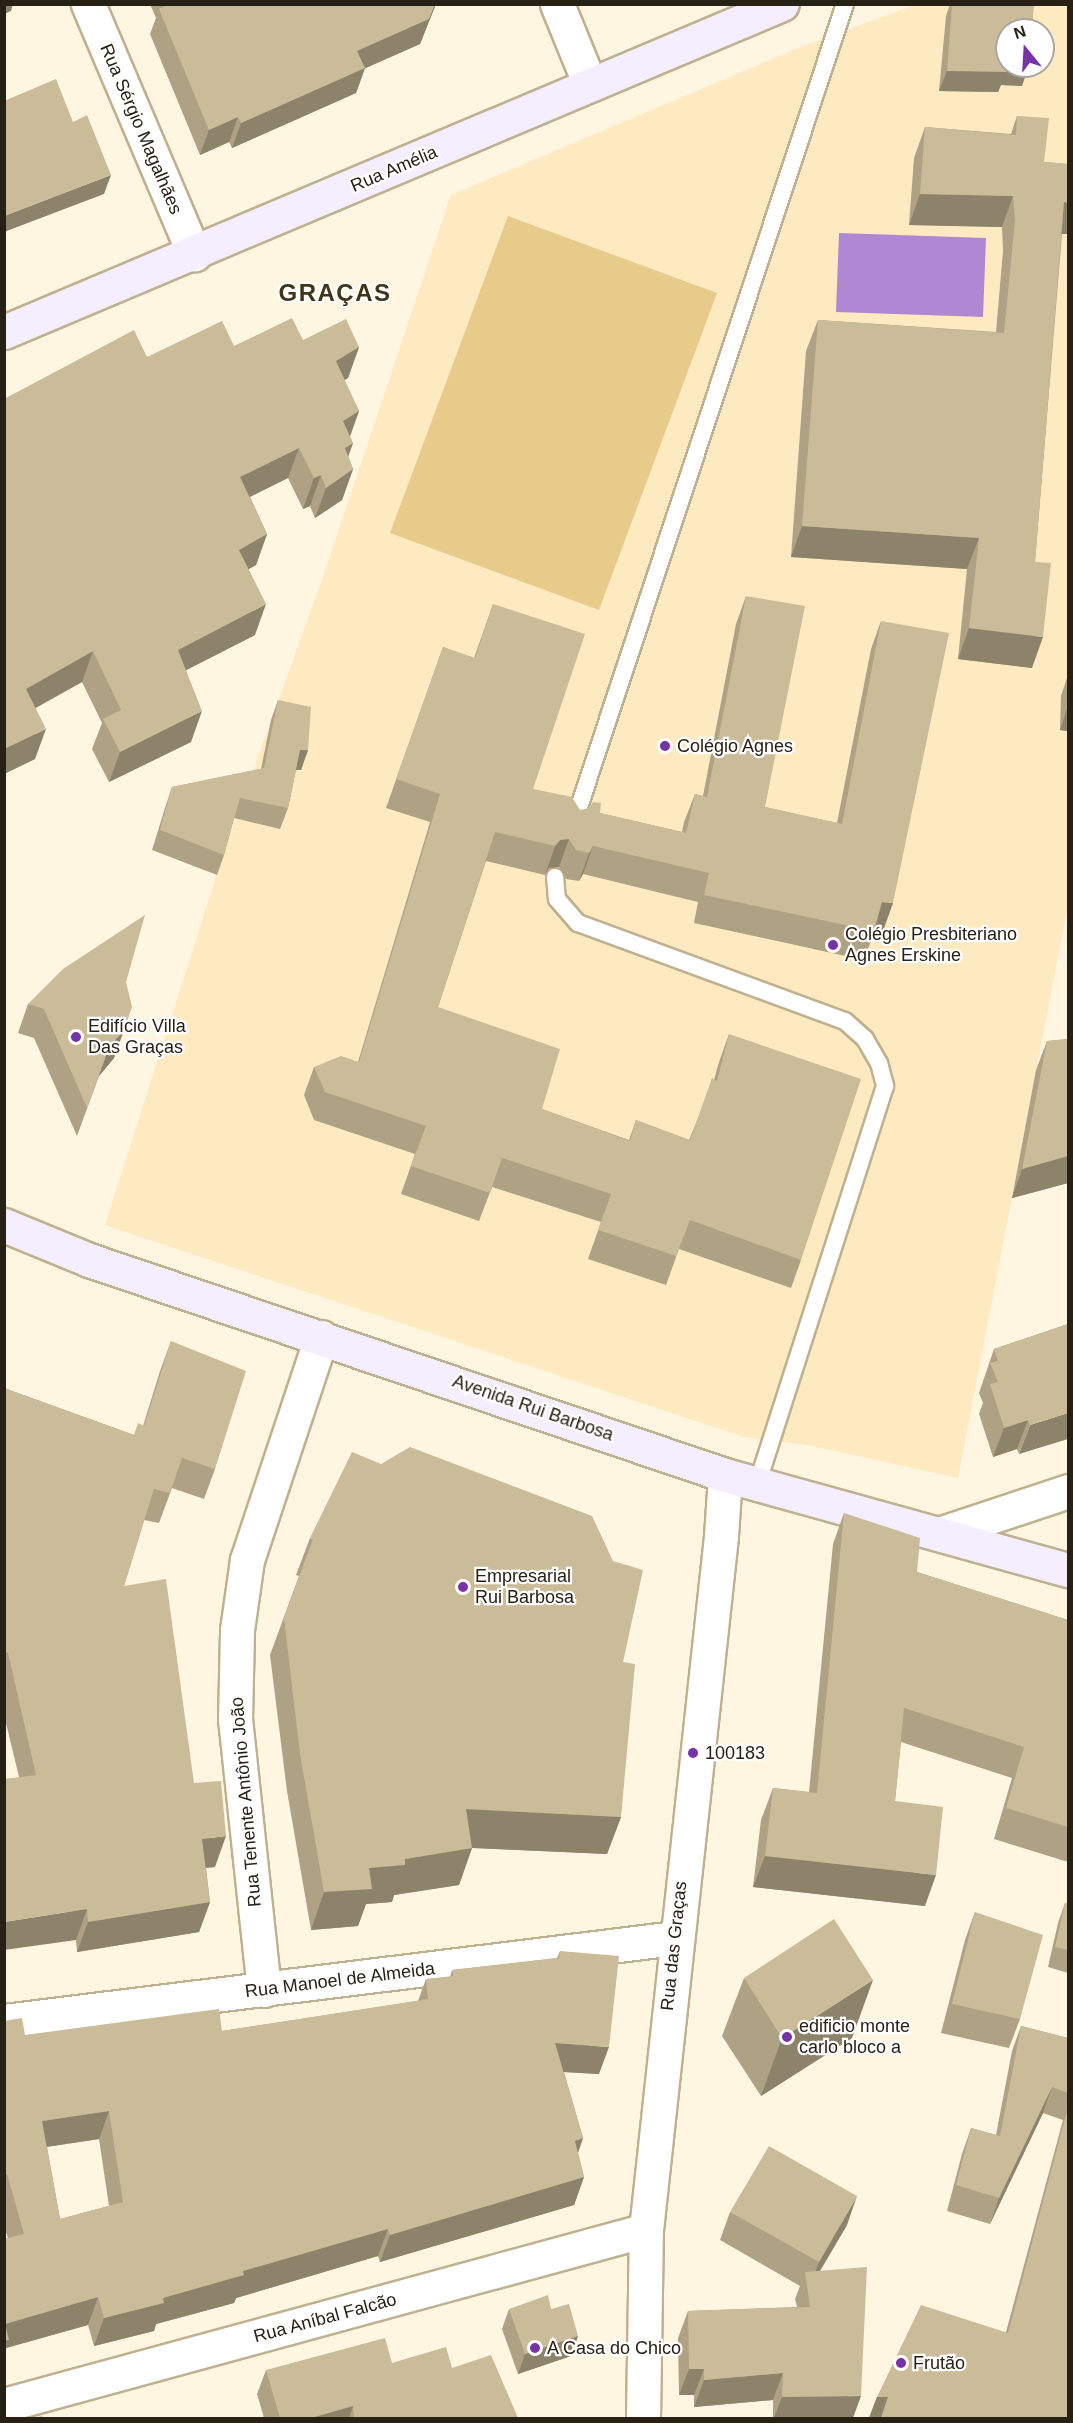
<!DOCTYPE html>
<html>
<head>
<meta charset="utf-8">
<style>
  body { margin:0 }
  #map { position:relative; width:1073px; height:2423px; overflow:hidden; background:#fff6e1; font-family:Arial,sans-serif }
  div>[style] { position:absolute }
  .built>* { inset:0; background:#fdeac0 }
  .green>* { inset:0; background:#e7cb8b }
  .water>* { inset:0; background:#ae88d2 }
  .roads { filter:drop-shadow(2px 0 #bfb08f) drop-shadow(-2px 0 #bfb08f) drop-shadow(0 2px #bfb08f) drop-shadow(0 -2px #bfb08f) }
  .service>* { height:16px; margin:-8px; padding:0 8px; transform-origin:8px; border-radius:8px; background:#fff }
  .minor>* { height:33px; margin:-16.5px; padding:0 16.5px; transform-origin:16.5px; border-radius:16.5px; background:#fff }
  .tertiary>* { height:33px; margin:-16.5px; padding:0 16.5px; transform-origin:16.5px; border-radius:16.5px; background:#fff }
  .secondary>* { height:33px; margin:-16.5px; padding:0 16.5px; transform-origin:16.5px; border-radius:16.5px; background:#f5eefe }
  .wall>* { inset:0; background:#aea184 }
  .shaded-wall>* { inset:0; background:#8d836b }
  .building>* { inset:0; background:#cabb99 }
  .dots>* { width:16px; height:16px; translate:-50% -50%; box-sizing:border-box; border:3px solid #fff; border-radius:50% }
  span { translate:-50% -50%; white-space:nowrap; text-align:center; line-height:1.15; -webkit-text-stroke:4.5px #fff; paint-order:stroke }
  .street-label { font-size:18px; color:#272115 }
  .poi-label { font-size:18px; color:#272115 }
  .left { translate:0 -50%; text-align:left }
  .district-label { font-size:24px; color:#413417; font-weight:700; letter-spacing:1.5px }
  .frame { position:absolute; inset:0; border:6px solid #272115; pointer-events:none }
  .north { position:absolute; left:995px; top:18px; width:60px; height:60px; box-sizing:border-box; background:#fff; border:2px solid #a9a6a1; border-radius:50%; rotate:342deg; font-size:16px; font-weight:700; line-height:24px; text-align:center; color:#272115 }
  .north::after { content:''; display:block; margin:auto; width:21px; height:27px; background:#7533a7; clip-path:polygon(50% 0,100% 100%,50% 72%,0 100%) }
</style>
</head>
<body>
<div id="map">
  <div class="built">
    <div style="clip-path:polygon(evenodd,915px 5px,1068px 5px,1068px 905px,958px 1478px,808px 1445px,744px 1437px,105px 1225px,225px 849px,324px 574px,451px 195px,798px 48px,915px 5px,1007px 30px,1043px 30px,1043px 66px,1007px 66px,1007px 30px)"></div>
  </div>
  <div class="green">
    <div style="clip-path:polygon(508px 216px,717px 293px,599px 610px,390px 533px)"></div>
  </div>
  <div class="water">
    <div style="clip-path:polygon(839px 233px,986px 238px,983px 317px,836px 312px)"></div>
  </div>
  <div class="roads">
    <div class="service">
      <div style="left:572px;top:828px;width:868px;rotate:-71.67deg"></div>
      <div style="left:555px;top:877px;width:22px;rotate:85deg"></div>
      <div style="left:557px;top:899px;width:32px;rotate:49deg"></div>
      <div style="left:578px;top:923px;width:284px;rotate:20.2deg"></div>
      <div style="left:845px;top:1021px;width:27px;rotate:42deg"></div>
      <div style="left:865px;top:1039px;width:28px;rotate:60deg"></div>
      <div style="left:879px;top:1063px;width:24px;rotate:75deg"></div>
      <div style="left:885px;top:1086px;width:419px;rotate:107.8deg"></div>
    </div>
    <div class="minor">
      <div style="left:88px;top:4px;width:272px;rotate:67deg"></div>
      <div style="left:264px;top:1990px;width:272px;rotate:-96.1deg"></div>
      <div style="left:235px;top:1720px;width:90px;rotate:-88.7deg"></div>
      <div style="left:237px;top:1630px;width:71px;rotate:-81.9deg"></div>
      <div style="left:247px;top:1560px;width:235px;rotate:-71.6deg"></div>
      <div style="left:4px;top:2021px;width:676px;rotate:-7.05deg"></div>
      <div style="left:4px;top:2405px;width:665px;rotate:-15.25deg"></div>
    </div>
    <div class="tertiary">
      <div style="left:557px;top:4px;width:87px;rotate:67.8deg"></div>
      <div style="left:942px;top:1533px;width:133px;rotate:-18.4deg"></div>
      <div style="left:643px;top:2418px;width:188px;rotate:-89.1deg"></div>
      <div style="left:646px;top:2230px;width:698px;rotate:-83.83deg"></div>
      <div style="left:721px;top:1536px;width:61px;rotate:-86.2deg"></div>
    </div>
    <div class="secondary">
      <div style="left:4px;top:332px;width:844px;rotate:-22.86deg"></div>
      <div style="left:4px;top:1225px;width:92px;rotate:22.4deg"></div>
      <div style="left:89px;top:1260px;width:671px;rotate:18.68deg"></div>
      <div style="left:725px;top:1475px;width:356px;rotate:15.5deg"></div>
    </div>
  </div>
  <div class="wall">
    <div style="clip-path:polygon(150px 4px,436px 4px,420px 44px,365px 68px,356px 93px,232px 148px,229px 142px,200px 155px,150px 34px,156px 18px)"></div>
    <div style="clip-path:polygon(950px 4px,1034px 4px,1022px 86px,1001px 85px,998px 92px,939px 91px,946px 16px)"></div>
    <div style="clip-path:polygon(1017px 116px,1044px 162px,1068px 164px,1068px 234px,1062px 234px,1035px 562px,1032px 668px,958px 659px,967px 569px,791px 557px,806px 351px,818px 320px,996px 332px,1003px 251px,1002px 227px,909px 225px,914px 158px,925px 127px,1011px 134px)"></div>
    <div style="clip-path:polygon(303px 340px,359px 347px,348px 378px,344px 380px,359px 411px,350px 437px,353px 443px,348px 456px,353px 469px,342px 500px,315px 518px,310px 506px,303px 509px,288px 478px,250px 497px,267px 534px,256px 565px,249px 569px,255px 635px,186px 670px,191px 742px,109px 782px,92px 749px,102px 723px,82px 682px,36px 708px,35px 759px,4px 774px,4px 399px,147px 357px,234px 346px)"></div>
    <div style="clip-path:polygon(746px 596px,765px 807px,837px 823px,871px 649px,881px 621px,883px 931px,875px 930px,864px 960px,694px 923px,698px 902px,583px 874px,579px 881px,566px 879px,559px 867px,549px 868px,545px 875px,486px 861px,438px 1007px,542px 1109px,629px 1140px,636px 1120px,689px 1140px,714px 1080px,719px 1062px,729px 1034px,801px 1260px,791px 1288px,679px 1249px,666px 1285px,588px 1259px,601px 1222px,492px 1187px,479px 1221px,401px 1194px,415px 1154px,314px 1120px,304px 1095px,314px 1067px,358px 1062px,430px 822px,386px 808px,443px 647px,474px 658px,493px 604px,533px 789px,580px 810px,600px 813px,682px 832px,684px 822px,695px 794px,703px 796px,736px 624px)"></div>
    <div style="clip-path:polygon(1068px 675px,1068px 731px,1060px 730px,1061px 696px)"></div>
    <div style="clip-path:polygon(278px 700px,308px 750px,301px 770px,296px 770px,288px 808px,280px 829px,234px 818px,224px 855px,217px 875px,152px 850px,165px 808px,172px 787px,261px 769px,271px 720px)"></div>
    <div style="clip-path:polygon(126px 982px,114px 1058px,99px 1076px,77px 1136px,34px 1038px,18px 1033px,28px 1004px)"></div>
    <div style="clip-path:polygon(1068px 1039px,1068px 1183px,1012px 1198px,1036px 1070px,1047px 1041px)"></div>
    <div style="clip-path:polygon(1068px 1324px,1019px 1454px,1017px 1449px,993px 1457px,979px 1414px,983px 1403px,979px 1393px,994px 1349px)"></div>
    <div style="clip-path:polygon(171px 1341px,215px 1469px,204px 1499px,172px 1488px,159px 1523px,144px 1520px,124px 1586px,194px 1783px,215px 1867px,206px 1868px,210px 1902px,199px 1932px,77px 1952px,76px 1940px,19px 1777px,4px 1715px,4px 1388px,134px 1435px,143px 1426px,160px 1371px)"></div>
    <div style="clip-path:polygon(844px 1513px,917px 1572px,1068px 1620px,1068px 1862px,994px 1839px,1012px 1778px,901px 1742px,895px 1801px,925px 1906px,753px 1887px,761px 1820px,773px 1788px,809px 1792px,833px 1544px)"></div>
    <div style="clip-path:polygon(310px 1538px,623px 1662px,621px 1817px,607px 1854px,472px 1848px,459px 1885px,394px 1895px,392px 1902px,366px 1904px,358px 1926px,311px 1930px,287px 1791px,270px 1655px,299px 1576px,296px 1575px)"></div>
    <div style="clip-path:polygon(1065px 1903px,1068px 1904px,1068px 1973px,1048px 1967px,1058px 1923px)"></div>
    <div style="clip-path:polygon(975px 1912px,1020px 2019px,1009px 2048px,941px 2033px,965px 1940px)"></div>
    <div style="clip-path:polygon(evenodd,560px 1951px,599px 2074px,564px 2072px,583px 2138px,578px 2153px,584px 2177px,574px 2205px,380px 2262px,378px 2256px,236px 2298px,234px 2303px,156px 2324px,154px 2331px,94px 2346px,88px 2325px,6px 2348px,4px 2351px,4px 2239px,8px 2238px,4px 2227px,4px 2021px,25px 2035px,222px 2031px,418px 2001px,426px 1979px,450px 1977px,452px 1970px,557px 1958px,560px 1951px,99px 2139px,109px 2206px,60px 2219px,47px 2147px,99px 2139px)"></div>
    <div style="clip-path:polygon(744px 1978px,852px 2038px,761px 2096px,722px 2036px)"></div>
    <div style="clip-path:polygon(1021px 2026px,1068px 2038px,1068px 2418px,869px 2418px,877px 2397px,1006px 2332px,1063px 2120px,1043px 2113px,990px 2224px,947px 2211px,962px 2154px,971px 2128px,996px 2135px,1012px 2051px)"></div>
    <div style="clip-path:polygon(730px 2212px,847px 2225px,820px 2271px,853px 2418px,773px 2418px,773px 2400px,694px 2407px,694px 2395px,679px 2395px,678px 2338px,688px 2311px,797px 2307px,795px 2299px,800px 2286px,720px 2240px)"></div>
    <div style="clip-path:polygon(509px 2309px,551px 2309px,578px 2336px,571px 2356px,518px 2374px,502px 2329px)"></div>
    <div style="clip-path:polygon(392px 2363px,452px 2368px,518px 2418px,264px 2418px,257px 2394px,266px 2370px)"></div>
  </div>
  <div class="shaded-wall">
    <div style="clip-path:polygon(4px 4px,13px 4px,11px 11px,4px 14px)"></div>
    <div style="clip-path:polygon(435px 4px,436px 4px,420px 44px,348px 76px,357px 51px)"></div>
    <div style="clip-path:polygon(1007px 65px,1007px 66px,1029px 66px,1022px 86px,1001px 85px,998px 92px,939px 91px,947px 71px)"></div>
    <div style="clip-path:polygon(365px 68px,356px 93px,232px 148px,241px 123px)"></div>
    <div style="clip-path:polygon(238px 117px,229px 142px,200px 155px,209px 130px)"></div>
    <div style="clip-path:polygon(111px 175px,104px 194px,4px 232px,4px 216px)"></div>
    <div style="clip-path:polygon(920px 194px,1013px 196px,1002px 227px,909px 225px)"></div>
    <div style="clip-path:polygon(1064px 202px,1068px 203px,1068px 234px,1053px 234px)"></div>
    <div style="clip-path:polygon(359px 347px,348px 378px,325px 391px,336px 361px)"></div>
    <div style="clip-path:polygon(359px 411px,348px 441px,343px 421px)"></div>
    <div style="clip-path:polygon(353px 443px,342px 474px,345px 448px)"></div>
    <div style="clip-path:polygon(299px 448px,288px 478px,229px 507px,240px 477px)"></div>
    <div style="clip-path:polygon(353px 469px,342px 500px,315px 518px,326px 488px)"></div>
    <div style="clip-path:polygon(321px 475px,310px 506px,303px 509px,314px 478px)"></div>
    <div style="clip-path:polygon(802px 526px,979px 538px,967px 569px,791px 557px)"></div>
    <div style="clip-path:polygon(267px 534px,256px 565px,228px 580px,239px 550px)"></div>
    <div style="clip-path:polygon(266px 604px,255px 635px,167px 680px,178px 650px)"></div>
    <div style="clip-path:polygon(969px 628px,1043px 637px,1032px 668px,958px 659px)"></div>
    <div style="clip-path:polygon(93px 651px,82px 682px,15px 719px,26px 689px)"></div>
    <div style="clip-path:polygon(1068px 706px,1068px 731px,1060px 730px)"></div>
    <div style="clip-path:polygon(202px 711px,191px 742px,109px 782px,120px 752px)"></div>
    <div style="clip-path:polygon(46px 729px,35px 759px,4px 774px,4px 749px)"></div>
    <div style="clip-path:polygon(300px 750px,308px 750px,301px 770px,293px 770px)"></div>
    <div style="clip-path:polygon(569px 839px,559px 867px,549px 868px,545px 875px,555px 846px,560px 840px)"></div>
    <div style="clip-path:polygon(593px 846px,583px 874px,579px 881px,589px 853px)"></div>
    <div style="clip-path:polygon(882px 902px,893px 903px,883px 931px,871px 930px)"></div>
    <div style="clip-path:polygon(124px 1030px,114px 1058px,99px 1076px,109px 1047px)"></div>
    <div style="clip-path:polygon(1068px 1156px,1068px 1183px,1012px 1198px,1022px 1169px)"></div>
    <div style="clip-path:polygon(1068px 1413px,1068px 1439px,1019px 1454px,1030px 1425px)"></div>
    <div style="clip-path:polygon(1028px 1420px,1017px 1449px,993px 1457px,1004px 1428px)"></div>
    <div style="clip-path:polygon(466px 1809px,621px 1817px,607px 1854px,452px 1847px)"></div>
    <div style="clip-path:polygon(226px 1836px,215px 1867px,191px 1869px,202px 1839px)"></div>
    <div style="clip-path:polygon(472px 1848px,459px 1885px,394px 1895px,392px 1902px,366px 1904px,358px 1926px,311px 1930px,324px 1892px,369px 1868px,405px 1859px)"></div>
    <div style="clip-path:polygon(765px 1856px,936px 1875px,925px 1906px,753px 1887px)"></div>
    <div style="clip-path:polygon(210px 1902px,199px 1932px,77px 1952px,88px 1922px)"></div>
    <div style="clip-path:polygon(87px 1909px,76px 1940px,4px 1950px,4px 1922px)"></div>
    <div style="clip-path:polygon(873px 1980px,852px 2038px,761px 2096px,782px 2038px)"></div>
    <div style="clip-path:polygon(555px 2043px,609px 2047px,599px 2074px,545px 2071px)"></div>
    <div style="clip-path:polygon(1052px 2087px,1043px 2113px,990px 2224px,999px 2198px)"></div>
    <div style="clip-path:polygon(109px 2111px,99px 2139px,32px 2149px,42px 2121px)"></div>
    <div style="clip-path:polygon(583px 2138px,573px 2166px,575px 2141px)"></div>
    <div style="clip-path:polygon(584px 2177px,574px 2205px,380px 2262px,390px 2235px)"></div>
    <div style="clip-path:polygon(857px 2196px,847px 2225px,808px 2291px,819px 2262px)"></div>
    <div style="clip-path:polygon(388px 2229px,378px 2256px,236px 2298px,234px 2303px,156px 2324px,154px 2331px,94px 2346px,104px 2318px,243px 2271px)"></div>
    <div style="clip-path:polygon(98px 2297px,88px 2325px,6px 2348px,4px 2351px,5px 2324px)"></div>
    <div style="clip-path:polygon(578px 2336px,571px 2356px,518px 2374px,525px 2354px)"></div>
    <div style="clip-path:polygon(689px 2369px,704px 2369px,694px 2395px,679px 2395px)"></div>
    <div style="clip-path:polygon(783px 2373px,773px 2400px,694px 2407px,704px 2380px)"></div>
    <div style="clip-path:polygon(861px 2396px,853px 2418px,774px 2418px,782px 2397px)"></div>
    <div style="clip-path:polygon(877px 2397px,888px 2397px,881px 2418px,869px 2418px)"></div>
    <div style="clip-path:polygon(353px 2406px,349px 2418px,311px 2418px)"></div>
  </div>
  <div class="building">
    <div style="clip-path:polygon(170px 4px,435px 4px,429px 19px,357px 51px,365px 68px,241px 123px,238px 117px,209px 130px,159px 9px)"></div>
    <div style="clip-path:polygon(952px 4px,1034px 4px,1032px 30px,1007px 30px,1007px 65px,1006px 72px,947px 71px)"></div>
    <div style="clip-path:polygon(56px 79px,73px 122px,87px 115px,111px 175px,4px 216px,4px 101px)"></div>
    <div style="clip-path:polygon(1017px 116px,1049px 118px,1044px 162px,1068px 164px,1068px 203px,1064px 202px,1035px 562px,1051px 563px,1043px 637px,969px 628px,979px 538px,802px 526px,818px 320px,1004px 333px,1015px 220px,1013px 196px,920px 194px,925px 127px,1016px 135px)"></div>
    <div style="clip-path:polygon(292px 318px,303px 340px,346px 319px,359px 347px,336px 361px,359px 411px,343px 421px,353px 443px,345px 448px,353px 469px,326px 488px,321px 475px,314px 478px,299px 448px,240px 477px,267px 534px,239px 550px,266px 604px,178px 650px,202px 711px,120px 752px,103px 719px,121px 710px,93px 651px,26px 689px,46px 729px,4px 749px,4px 399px,134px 330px,147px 357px,222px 321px,234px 346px)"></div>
    <div style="clip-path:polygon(746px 596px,805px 606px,765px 807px,842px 824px,881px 621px,949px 633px,893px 903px,882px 902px,874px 931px,704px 895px,709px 873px,593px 846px,589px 853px,576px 850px,569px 839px,560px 840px,555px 846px,495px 832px,438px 1007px,560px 1049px,542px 1109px,630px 1141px,636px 1120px,690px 1140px,712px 1078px,717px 1081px,729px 1034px,861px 1079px,801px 1260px,690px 1220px,676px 1256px,598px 1230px,611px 1194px,502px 1158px,490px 1193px,411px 1166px,426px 1126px,325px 1092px,314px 1067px,341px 1056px,359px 1062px,440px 794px,396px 779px,443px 647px,475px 658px,493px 604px,585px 634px,533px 789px,572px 797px,580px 810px,589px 808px,593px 802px,601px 803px,600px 813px,686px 833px,695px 794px,707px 797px)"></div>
    <div style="clip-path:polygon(278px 700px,311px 707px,308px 750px,300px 750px,288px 808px,240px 798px,224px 855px,160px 830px,172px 787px,264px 768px)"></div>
    <div style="clip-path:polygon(145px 915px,126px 982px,132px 1007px,124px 1030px,109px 1047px,87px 1108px,44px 1009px,28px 1004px,63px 969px)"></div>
    <div style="clip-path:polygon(1068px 1039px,1068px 1156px,1022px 1169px,1047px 1041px)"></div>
    <div style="clip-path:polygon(1068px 1324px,1068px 1413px,1030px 1425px,1028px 1420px,1004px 1428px,990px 1384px,998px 1382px,990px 1363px,998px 1361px,994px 1349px)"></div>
    <div style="clip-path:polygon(171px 1341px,246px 1371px,215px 1469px,182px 1458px,170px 1493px,154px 1489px,124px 1586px,166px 1579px,194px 1783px,221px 1781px,226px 1836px,202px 1839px,210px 1902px,88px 1922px,87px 1909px,4px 1922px,4px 1779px,36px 1775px,8px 1653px,4px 1651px,4px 1388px,134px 1435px,138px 1423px,144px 1426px)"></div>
    <div style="clip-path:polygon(410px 1447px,592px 1516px,613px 1561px,643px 1570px,623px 1662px,635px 1664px,621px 1817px,466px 1809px,472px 1848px,405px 1859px,405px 1865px,369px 1868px,372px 1889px,324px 1892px,300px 1754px,284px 1618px,313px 1539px,310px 1538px,352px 1452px,381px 1464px)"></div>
    <div style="clip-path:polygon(844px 1513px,920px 1538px,917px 1572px,1068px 1620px,1068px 1827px,1006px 1808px,1024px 1747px,904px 1708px,895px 1801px,943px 1807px,936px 1875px,765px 1856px,773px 1788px,817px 1793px)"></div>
    <div style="clip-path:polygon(1065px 1903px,1068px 1904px,1068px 1950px,1055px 1947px)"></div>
    <div style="clip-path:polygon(975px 1912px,1043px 1935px,1020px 2019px,952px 2004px)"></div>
    <div style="clip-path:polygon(834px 1919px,873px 1980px,782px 2038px,744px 1978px)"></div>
    <div style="clip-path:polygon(evenodd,560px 1951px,619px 1956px,609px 2047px,555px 2043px,583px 2138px,575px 2141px,584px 2177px,390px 2235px,388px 2229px,243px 2271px,244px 2275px,163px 2298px,164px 2303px,104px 2318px,98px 2297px,5px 2324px,9px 2340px,4px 2341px,4px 2239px,24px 2234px,7px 2174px,4px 2174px,4px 2021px,22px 2018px,25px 2035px,219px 2009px,222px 2031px,428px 1999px,426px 1979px,453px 1976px,452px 1970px,559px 1958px,560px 1951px,109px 2111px,123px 2202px,60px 2219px,42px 2121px,109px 2111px)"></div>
    <div style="clip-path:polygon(1021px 2026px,1068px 2038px,1068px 2093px,1052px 2087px,999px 2198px,956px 2185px,971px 2128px,1000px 2136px)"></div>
    <div style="clip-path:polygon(1068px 2107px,1068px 2418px,881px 2418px,888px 2397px,877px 2397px,921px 2305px,1008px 2333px)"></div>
    <div style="clip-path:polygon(769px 2146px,857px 2196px,819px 2262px,730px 2212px)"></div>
    <div style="clip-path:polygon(867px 2267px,861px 2396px,782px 2397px,783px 2373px,704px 2380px,704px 2369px,689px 2369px,688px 2311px,810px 2307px,805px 2272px)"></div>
    <div style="clip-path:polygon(548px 2295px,551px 2309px,569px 2304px,578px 2336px,525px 2354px,509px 2309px)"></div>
    <div style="clip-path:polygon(385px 2338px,392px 2363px,446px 2347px,452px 2368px,491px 2355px,518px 2418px,354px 2418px,353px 2406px,311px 2418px,280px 2418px,266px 2370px)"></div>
    <div style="clip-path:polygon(42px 2416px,43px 2418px,33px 2418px)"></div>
  </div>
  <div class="dots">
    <div style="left:665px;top:746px;background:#7533a7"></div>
    <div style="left:833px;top:945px;background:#7533a7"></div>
    <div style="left:76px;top:1037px;background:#7533a7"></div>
    <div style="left:463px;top:1587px;background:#7533a7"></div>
    <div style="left:693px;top:1753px;background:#7533a7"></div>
    <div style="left:787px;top:2037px;background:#7533a7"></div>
    <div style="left:535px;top:2348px;background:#7533a7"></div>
    <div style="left:901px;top:2363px;background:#7533a7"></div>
  </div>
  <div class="street-label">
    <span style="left:141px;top:129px;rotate:67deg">Rua Sérgio Magalhães</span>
    <span style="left:394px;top:169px;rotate:-23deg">Rua Amélia</span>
    <span style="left:533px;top:1408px;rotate:19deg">Avenida Rui Barbosa</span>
    <span style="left:246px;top:1802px;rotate:-95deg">Rua Tenente Antônio João</span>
    <span style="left:674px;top:1946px;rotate:-84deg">Rua das Graças</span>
    <span style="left:340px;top:1980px;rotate:-7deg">Rua Manoel de Almeida</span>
    <span style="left:325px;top:2318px;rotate:-15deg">Rua Aníbal Falcão</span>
  </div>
  <div class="poi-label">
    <span class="left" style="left:677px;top:746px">Colégio Agnes</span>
    <span class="left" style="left:845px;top:945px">Colégio Presbiteriano<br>Agnes Erskine</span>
    <span class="left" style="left:88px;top:1037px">Edifício Villa<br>Das Graças</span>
    <span class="left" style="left:475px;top:1587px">Empresarial<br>Rui Barbosa</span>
    <span class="left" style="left:705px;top:1753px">100183</span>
    <span class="left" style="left:799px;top:2037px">edificio monte<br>carlo bloco a</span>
    <span class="left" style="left:547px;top:2348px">A Casa do Chico</span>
    <span class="left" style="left:913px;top:2363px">Frutão</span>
  </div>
  <div class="district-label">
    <span style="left:335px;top:293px">GRAÇAS</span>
  </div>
  <div class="frame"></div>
  <div class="north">N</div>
</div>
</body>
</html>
